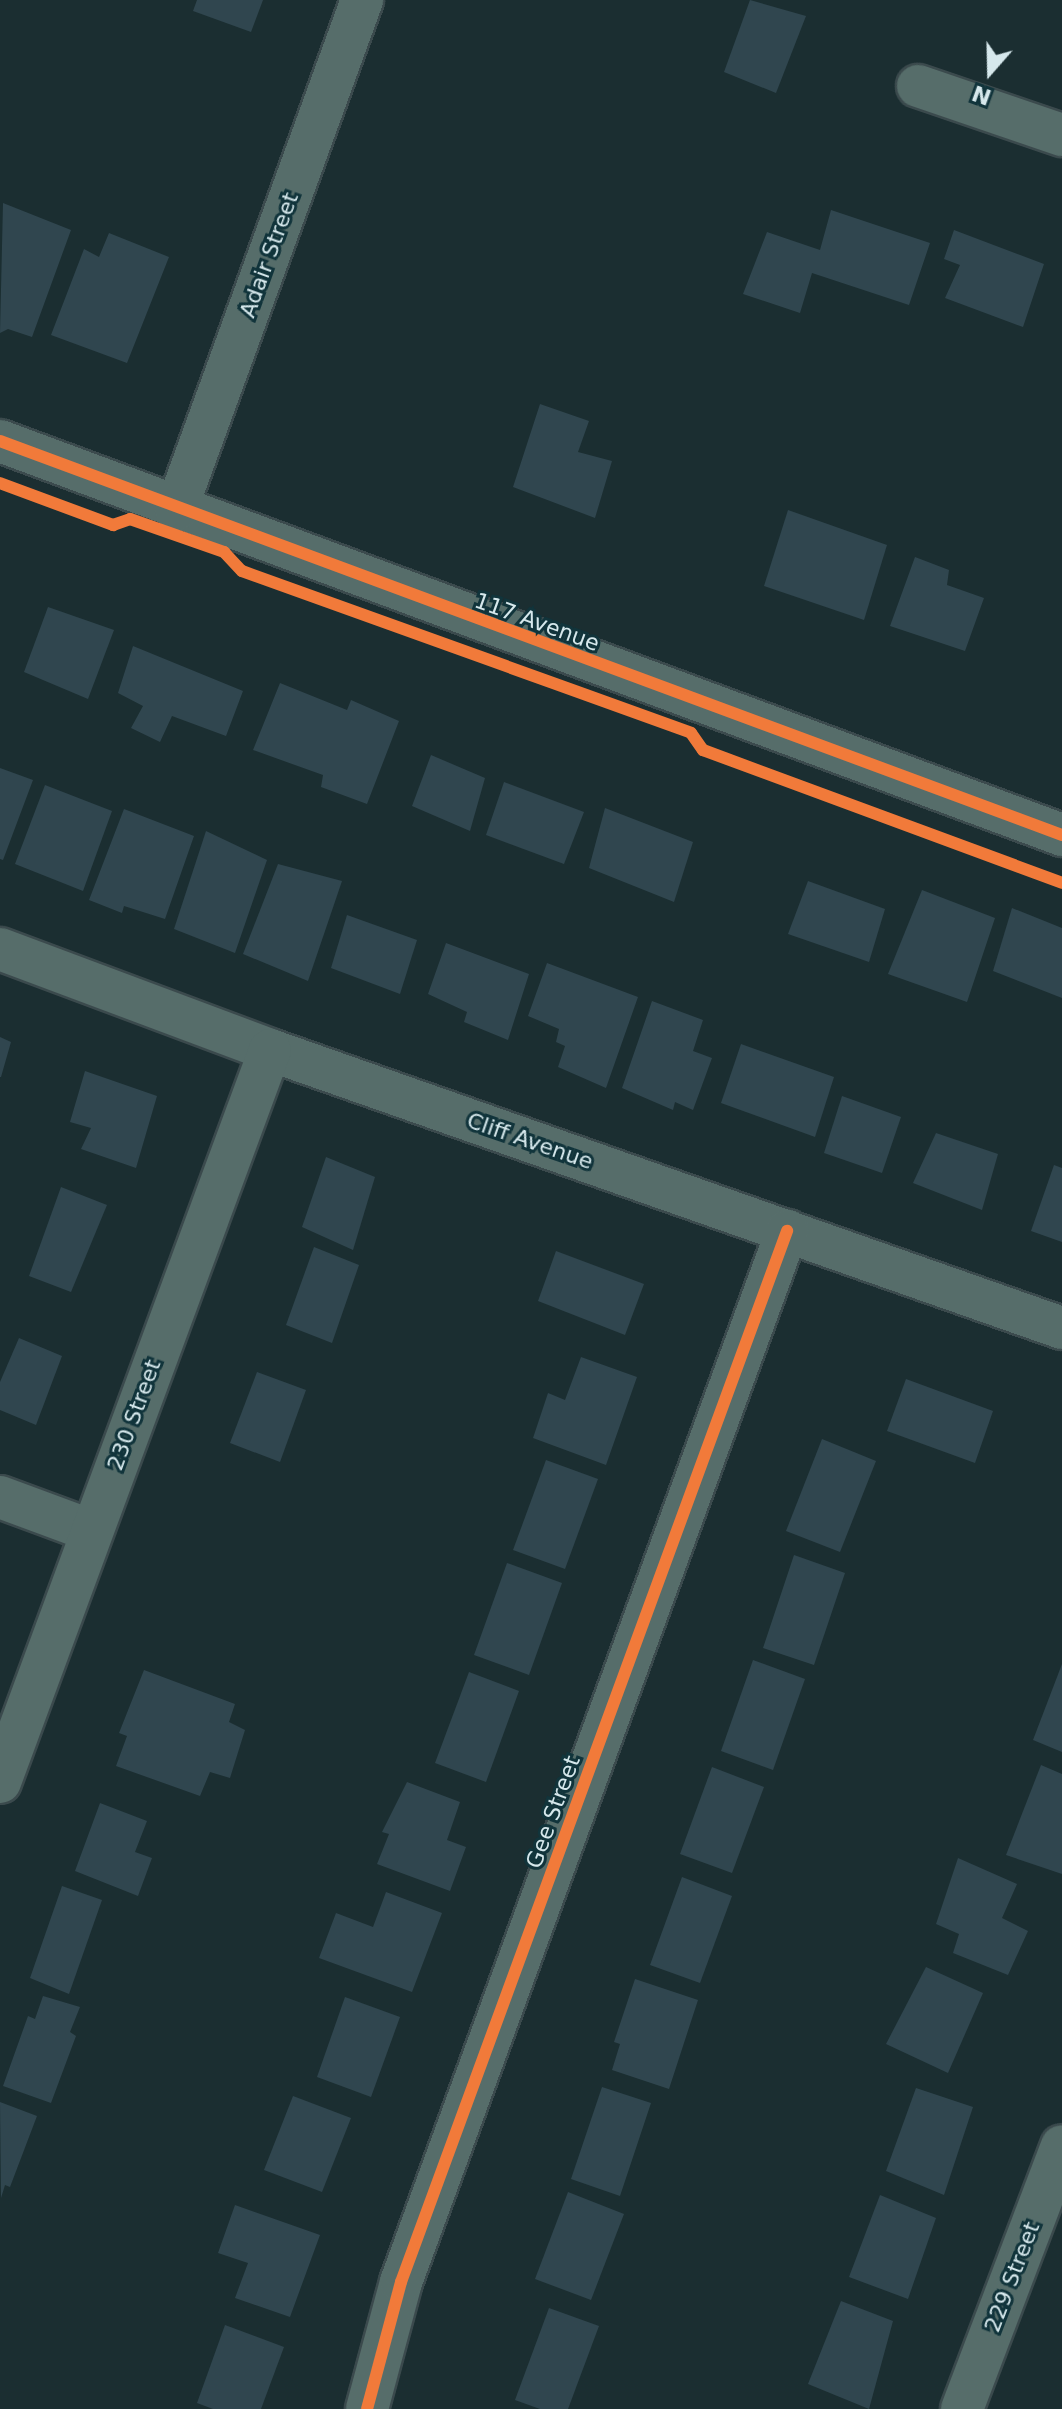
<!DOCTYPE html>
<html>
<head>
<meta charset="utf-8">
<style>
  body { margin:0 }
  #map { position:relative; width:1062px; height:2409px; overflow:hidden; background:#1b2e31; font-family:"DejaVu Sans",sans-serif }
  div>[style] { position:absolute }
  .building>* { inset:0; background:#30464f }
  .roads { filter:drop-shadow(2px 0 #3b4a4d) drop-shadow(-2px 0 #3b4a4d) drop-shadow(0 2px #3b4a4d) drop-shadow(0 -2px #3b4a4d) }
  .street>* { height:42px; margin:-21px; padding:0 21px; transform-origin:21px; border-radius:21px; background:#566d6a }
  .cycleway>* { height:12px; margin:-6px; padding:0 6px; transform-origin:6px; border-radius:6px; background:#f17a3a }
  span { translate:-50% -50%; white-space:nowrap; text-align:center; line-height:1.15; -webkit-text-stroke:6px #11343b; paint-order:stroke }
  .street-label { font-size:22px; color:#d6e8ec }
  .north { position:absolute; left:950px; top:32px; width:80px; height:80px; -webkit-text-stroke:6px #11343b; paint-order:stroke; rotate:200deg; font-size:22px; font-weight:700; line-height:32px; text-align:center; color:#d6e8ec }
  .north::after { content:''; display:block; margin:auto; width:28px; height:36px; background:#d6e8ec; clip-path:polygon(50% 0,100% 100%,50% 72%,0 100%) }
</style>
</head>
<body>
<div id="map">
  <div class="building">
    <div style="clip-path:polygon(197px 0,263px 0,251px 32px,193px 11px)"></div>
    <div style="clip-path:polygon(750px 0,806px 16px,776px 93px,724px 72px)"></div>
    <div style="clip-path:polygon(3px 203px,71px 230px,32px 337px,8px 329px,0 333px)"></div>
    <div style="clip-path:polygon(831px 210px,930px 243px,909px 305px,812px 273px,800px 313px,743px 294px,767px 232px,820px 250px)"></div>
    <div style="clip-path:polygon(954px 230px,1044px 264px,1023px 327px,945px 298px,960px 265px,944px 259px)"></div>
    <div style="clip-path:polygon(109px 233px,169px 257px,127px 363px,51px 335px,84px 249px,99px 257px)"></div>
    <div style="clip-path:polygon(540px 404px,589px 421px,578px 452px,612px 461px,595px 518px,513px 487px)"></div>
    <div style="clip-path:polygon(788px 510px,887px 545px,864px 620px,764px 586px)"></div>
    <div style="clip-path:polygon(915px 557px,949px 570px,947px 585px,984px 598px,965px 651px,890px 626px)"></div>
    <div style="clip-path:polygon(48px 607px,114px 630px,88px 699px,24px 672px)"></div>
    <div style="clip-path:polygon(133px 646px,243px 691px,226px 736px,172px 716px,160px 742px,131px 728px,143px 706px,118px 693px)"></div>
    <div style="clip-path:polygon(280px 683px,347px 710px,351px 700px,399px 721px,367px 804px,321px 787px,323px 775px,253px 750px)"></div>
    <div style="clip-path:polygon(431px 755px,485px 778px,470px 831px,412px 806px)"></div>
    <div style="clip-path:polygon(0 768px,33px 780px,3px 860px,0 859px)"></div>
    <div style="clip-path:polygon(504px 782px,584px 812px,564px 864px,486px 835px)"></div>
    <div style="clip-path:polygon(45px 785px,112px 811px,83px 891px,15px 864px)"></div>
    <div style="clip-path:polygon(605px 808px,693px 842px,674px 902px,589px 868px)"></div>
    <div style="clip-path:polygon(124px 809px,194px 836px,165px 919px,124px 906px,122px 913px,89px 900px)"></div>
    <div style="clip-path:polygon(206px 831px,267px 860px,235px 953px,174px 929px)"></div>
    <div style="clip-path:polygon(278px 864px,342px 881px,308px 981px,243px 954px)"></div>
    <div style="clip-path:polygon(808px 881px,885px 909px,869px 962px,788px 934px)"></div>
    <div style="clip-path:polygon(922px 890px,995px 918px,967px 1002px,888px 974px)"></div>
    <div style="clip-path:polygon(1012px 908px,1062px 928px,1062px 998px,993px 971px)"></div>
    <div style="clip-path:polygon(347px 915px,417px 940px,400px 994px,331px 968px)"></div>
    <div style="clip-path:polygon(446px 943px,529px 974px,508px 1040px,464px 1022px,467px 1012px,428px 994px)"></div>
    <div style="clip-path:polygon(547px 963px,638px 997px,606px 1088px,558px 1067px,565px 1046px,556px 1042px,559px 1029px,528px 1016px)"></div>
    <div style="clip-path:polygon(652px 1001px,703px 1020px,693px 1051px,712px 1058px,693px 1110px,675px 1102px,673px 1110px,622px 1088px)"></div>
    <div style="clip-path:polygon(0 1037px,11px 1042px,1px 1077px,0 1077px)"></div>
    <div style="clip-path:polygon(741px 1044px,834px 1077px,815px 1137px,721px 1103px)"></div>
    <div style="clip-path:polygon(85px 1071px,157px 1096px,136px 1168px,81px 1149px,91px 1128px,70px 1122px)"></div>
    <div style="clip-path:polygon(842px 1096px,901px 1117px,882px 1173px,824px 1153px)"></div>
    <div style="clip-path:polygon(936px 1133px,998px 1154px,982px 1210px,913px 1183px)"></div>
    <div style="clip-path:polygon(326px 1157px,375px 1177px,353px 1250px,302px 1227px)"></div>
    <div style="clip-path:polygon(1054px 1165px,1062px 1168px,1062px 1242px,1031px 1231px)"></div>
    <div style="clip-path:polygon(61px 1187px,107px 1205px,71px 1292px,29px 1276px)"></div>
    <div style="clip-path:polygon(314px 1247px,359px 1265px,332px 1343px,286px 1325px)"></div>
    <div style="clip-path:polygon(556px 1251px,644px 1284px,625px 1335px,538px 1301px)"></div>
    <div style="clip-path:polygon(19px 1338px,62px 1356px,36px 1425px,0 1410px,0 1382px)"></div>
    <div style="clip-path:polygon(581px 1357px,637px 1377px,606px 1465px,533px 1438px,548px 1393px,565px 1400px)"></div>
    <div style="clip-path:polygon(257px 1372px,306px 1390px,280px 1462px,230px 1443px)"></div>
    <div style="clip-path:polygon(906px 1379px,993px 1411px,975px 1463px,887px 1431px)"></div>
    <div style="clip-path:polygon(822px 1439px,876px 1461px,840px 1552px,786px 1531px)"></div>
    <div style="clip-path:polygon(546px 1460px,598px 1479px,565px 1569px,513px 1550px)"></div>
    <div style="clip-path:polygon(794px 1555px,845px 1573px,814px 1665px,763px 1648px)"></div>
    <div style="clip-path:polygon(507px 1563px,562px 1583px,529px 1675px,474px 1655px)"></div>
    <div style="clip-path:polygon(753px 1660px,805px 1679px,773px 1770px,721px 1751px)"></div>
    <div style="clip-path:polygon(1062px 1664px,1062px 1752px,1033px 1740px)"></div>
    <div style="clip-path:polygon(144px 1670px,235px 1704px,229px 1722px,245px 1730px,230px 1778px,210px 1772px,200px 1796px,116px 1766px,127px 1736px,119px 1733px)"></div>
    <div style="clip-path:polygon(469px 1672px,519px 1691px,486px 1782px,435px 1763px)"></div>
    <div style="clip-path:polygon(1041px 1765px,1062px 1774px,1062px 1874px,1006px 1855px)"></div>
    <div style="clip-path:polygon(712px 1767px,764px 1787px,732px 1873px,680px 1854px)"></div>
    <div style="clip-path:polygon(407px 1782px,460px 1802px,447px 1840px,466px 1847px,450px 1891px,377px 1864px,389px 1834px,382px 1832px)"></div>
    <div style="clip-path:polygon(100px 1803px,147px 1821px,135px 1852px,152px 1858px,138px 1896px,75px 1871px)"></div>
    <div style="clip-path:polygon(958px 1858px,1017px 1884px,1002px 1918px,1028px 1931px,1008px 1975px,953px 1953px,959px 1934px,936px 1924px)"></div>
    <div style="clip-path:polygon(682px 1877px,732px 1896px,700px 1983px,650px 1965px)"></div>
    <div style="clip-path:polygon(62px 1886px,102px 1900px,69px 1994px,30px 1978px)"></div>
    <div style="clip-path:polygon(386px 1892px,442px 1913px,412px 1992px,319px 1958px,336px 1913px,373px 1927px)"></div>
    <div style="clip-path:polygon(926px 1967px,983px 1993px,948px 2073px,886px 2044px)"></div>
    <div style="clip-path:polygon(635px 1979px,698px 2000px,669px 2089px,612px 2070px,620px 2044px,614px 2042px)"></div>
    <div style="clip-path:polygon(43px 1996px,80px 2007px,70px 2032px,76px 2036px,51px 2103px,3px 2086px,28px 2016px,35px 2019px)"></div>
    <div style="clip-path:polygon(345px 1997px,400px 2017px,371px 2097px,317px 2077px)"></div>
    <div style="clip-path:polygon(602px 2087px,651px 2103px,620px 2196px,571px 2179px)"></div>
    <div style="clip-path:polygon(916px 2088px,973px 2107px,944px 2195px,886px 2171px)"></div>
    <div style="clip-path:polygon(293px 2096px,351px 2118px,322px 2192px,264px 2170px)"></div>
    <div style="clip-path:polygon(0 2102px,37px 2116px,10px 2187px,5px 2185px,1px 2198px)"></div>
    <div style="clip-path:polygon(568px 2192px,624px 2214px,591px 2300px,535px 2279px)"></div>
    <div style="clip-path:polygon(880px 2195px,936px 2218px,908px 2299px,849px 2277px)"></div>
    <div style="clip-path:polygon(235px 2205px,320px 2235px,290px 2317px,235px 2298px,248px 2263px,218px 2253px)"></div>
    <div style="clip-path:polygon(841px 2301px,893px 2321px,869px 2409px,808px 2384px)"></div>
    <div style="clip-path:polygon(549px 2308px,599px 2326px,568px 2409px,540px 2409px,515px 2400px)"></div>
    <div style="clip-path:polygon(225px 2325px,284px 2347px,261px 2409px,213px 2409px,197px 2403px)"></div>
  </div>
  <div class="roads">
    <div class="street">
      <div style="left:918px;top:86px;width:152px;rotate:18.8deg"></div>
      <div style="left:0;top:441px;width:1133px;rotate:20.35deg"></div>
      <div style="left:176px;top:510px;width:543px;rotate:-69.96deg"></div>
      <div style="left:0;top:949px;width:288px;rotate:20.5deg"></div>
      <div style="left:270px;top:1050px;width:839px;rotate:19.34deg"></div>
      <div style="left:0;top:1497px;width:98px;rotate:20.3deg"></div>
      <div style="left:0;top:1782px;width:780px;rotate:-69.75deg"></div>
      <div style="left:367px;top:2409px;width:131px;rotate:-75deg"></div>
      <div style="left:401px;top:2282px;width:1120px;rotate:-69.83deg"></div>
      <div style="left:962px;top:2409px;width:281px;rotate:-69.2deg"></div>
    </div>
  </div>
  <div class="cycleway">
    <div style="left:0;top:441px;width:1133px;rotate:20.35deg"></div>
    <div style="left:0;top:483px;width:121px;rotate:20.4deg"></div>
    <div style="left:113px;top:525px;width:18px;rotate:-19deg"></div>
    <div style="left:130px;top:519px;width:100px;rotate:19.3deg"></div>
    <div style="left:224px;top:552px;width:26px;rotate:47deg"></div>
    <div style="left:242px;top:571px;width:477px;rotate:19.8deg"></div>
    <div style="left:691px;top:733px;width:21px;rotate:55deg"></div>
    <div style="left:703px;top:750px;width:383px;rotate:20.3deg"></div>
    <div style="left:367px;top:2409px;width:131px;rotate:-75deg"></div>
    <div style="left:401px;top:2282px;width:1120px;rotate:-69.83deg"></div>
  </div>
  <div class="street-label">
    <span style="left:269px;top:255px;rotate:-70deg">Adair Street</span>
    <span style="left:537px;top:622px;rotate:20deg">117 Avenue</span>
    <span style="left:530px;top:1141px;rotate:19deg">Cliff Avenue</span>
    <span style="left:134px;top:1415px;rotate:-70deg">230 Street</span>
    <span style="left:553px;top:1812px;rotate:-70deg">Gee Street</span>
    <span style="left:1012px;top:2277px;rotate:-69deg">229 Street</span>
  </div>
  <div class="north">N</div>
</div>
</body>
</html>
